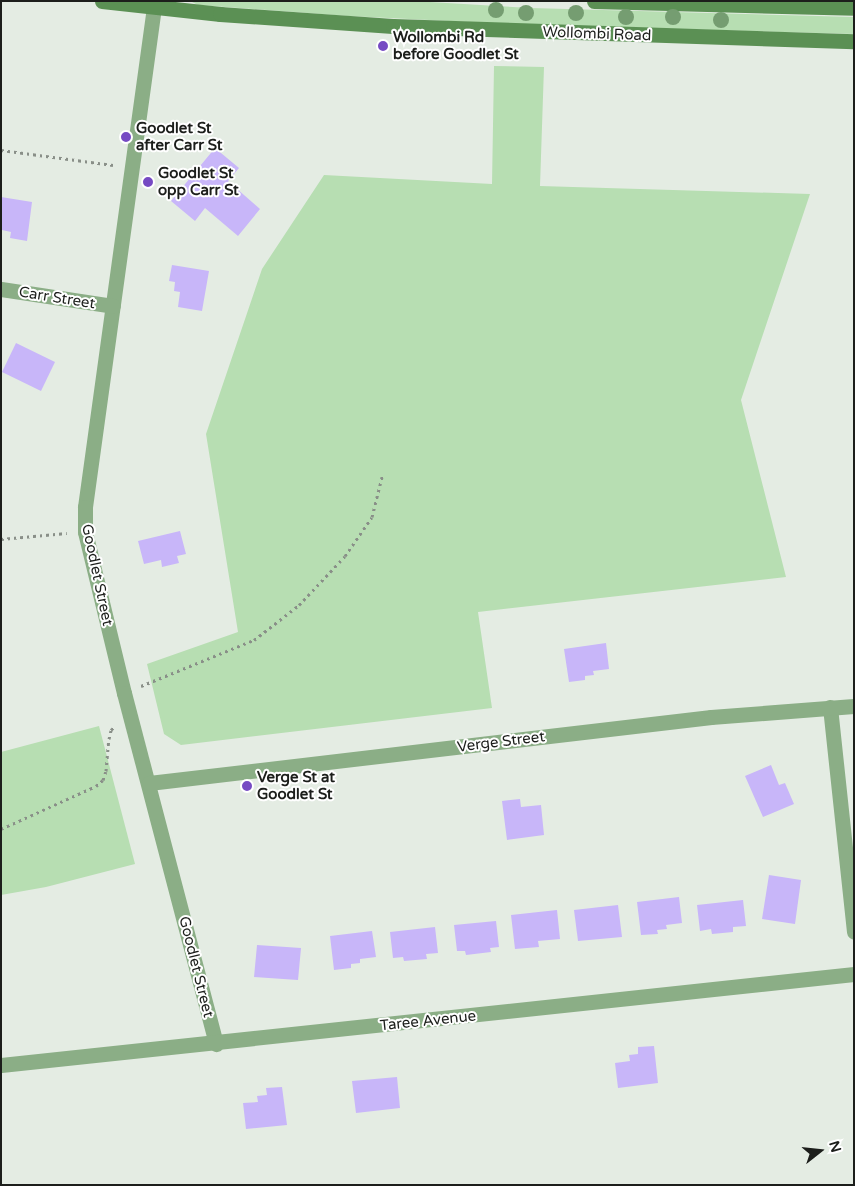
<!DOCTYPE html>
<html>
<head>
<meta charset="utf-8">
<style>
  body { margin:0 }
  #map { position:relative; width:855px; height:1186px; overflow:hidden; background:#e4ece3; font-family:"Varela Round",sans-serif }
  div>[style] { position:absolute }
  .green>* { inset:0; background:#b7deb2 }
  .building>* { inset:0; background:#c8b6f9 }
  .path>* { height:3px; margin-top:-1.5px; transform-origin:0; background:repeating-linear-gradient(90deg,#898f88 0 2.5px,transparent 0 6.5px) }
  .minor>* { height:15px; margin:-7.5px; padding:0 7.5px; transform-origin:7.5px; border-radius:7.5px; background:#8bae86 }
  .secondary>* { height:15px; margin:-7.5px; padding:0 7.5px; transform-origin:7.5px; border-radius:7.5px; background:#5b9054 }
  .trees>* { width:16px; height:16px; margin:-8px; border-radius:50%; background:#759d71 }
  .dots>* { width:14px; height:14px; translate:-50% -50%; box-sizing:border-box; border:2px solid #fff; border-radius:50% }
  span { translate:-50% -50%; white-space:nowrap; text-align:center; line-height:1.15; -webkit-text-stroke:4px #fff; paint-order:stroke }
  .street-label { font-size:15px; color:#1c1e1b }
  .poi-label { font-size:15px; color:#1c1e1b; font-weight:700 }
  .left { translate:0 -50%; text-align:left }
  .frame { position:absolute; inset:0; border:2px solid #1c1e1b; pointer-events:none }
  .north { position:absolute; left:795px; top:1126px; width:50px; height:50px; -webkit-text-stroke:4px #fff; paint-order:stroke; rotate:74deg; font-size:14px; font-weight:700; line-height:20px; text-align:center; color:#1c1e1b }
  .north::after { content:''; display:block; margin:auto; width:18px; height:22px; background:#1c1e1b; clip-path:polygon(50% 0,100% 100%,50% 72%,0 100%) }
</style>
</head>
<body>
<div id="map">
  <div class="green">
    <div style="clip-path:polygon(190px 1px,413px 1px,531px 8px,854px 17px,854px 34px,531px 25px,348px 16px,198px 5px)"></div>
    <div style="clip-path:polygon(494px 66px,544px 67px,540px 186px,810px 194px,741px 400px,786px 577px,478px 612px,492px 708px,181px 745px,164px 734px,147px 664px,238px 632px,206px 434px,262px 269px,324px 175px,492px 184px)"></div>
    <div style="clip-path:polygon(99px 726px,135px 864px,46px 887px,1px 895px,1px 752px)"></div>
  </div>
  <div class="building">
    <div style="clip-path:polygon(215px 148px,239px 168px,228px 181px,260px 209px,238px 236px,205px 208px,195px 221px,171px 201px)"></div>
    <div style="clip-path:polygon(1px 197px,32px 202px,27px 241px,10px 238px,11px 232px,2px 230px)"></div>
    <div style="clip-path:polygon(172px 265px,209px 271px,202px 311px,178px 307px,180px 292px,174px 291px,175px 282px,169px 281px)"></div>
    <div style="clip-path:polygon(16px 343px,55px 362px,41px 391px,2px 372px)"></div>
    <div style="clip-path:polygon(180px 531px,186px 554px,177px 556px,179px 563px,162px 567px,161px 560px,144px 564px,138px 541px)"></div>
    <div style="clip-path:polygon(606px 643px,609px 669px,593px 671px,594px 675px,585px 676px,585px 680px,569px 682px,564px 649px)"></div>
    <div style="clip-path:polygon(771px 765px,779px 785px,785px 783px,794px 804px,763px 817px,745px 776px)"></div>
    <div style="clip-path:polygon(520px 799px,521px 807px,541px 805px,544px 835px,507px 840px,502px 801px)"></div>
    <div style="clip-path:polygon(769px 875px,801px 880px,795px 924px,762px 919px)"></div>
    <div style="clip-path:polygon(679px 897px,682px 923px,666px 925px,667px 929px,657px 930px,658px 934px,641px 935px,637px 902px)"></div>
    <div style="clip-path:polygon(743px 900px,746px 926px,733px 927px,733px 932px,712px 934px,711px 929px,700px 931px,697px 905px)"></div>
    <div style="clip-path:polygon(618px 905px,622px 937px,578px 941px,574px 910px)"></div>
    <div style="clip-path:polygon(557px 910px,560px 939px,538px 941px,539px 947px,515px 949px,511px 915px)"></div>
    <div style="clip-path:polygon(496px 921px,499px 947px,490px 948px,491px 952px,466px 955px,465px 951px,457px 951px,454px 925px)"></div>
    <div style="clip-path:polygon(435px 927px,438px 953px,426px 954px,427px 959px,404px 961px,403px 957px,393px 958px,390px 932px)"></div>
    <div style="clip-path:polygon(372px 931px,376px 957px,360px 959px,360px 963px,351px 964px,351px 968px,334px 970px,330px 936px)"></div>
    <div style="clip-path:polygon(257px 945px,301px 948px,298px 980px,254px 977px)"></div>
    <div style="clip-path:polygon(654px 1046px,658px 1083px,618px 1088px,615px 1063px,630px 1061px,629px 1055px,638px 1054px,638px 1047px)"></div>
    <div style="clip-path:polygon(397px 1077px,400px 1108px,356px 1113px,352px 1081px)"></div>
    <div style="clip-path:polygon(282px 1087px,287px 1125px,246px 1129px,243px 1103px,258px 1102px,257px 1096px,267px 1095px,266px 1088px)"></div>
  </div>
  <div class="path">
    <div style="left:1px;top:150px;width:113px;rotate:7.6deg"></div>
    <div style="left:1px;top:539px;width:66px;rotate:-5.2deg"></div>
    <div style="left:141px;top:686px;width:122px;rotate:-22.2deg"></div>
    <div style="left:254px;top:640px;width:57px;rotate:-37.9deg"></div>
    <div style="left:299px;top:605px;width:67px;rotate:-46.8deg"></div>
    <div style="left:345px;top:556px;width:47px;rotate:-55.3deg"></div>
    <div style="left:372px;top:517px;width:45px;rotate:-76deg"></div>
    <div style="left:1px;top:829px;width:104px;rotate:-24.4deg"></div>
    <div style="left:96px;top:786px;width:9px;rotate:-41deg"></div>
    <div style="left:103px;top:780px;width:9px;rotate:-72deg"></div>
    <div style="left:106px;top:771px;width:32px;rotate:-85deg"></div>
    <div style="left:109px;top:739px;width:9px;rotate:-77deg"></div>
    <div style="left:111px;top:730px;width:6px;rotate:-45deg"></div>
  </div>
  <div class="minor">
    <div style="left:154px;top:7px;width:505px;rotate:97.86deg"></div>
    <div style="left:85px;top:507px;width:25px;rotate:90deg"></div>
    <div style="left:85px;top:532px;width:166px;rotate:76.4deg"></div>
    <div style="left:124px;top:693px;width:363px;rotate:75.3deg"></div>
    <div style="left:1px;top:289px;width:113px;rotate:8.6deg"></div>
    <div style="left:830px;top:707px;width:226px;rotate:83.9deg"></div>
    <div style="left:149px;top:783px;width:566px;rotate:-6.7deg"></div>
    <div style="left:711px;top:717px;width:143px;rotate:-4.4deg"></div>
    <div style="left:1px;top:1065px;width:858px;rotate:-6.09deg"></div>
  </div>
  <div class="secondary">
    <div style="left:102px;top:1px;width:119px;rotate:6.3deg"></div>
    <div style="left:220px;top:14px;width:173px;rotate:4deg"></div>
    <div style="left:393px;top:26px;width:461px;rotate:1.9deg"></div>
    <div style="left:594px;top:1px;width:260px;rotate:1.5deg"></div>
  </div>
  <div class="trees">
    <div style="left:496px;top:10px"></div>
    <div style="left:526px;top:13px"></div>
    <div style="left:576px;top:13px"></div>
    <div style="left:626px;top:17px"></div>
    <div style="left:673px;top:17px"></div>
    <div style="left:721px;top:20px"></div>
  </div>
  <div class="dots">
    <div style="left:383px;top:46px;background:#764ac3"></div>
    <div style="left:126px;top:137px;background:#764ac3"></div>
    <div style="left:148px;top:182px;background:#764ac3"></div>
    <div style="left:247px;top:786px;background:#764ac3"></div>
  </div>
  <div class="street-label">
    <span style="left:597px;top:34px;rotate:2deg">Wollombi Road</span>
    <span style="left:57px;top:298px;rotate:9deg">Carr Street</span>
    <span style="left:97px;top:575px;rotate:78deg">Goodlet Street</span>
    <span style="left:501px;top:742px;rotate:-7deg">Verge Street</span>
    <span style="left:196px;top:967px;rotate:76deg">Goodlet Street</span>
    <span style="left:428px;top:1021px;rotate:-6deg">Taree Avenue</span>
  </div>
  <div class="poi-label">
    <span class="left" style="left:393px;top:46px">Wollombi Rd<br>before Goodlet St</span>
    <span class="left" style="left:136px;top:137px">Goodlet St<br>after Carr St</span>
    <span class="left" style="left:158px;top:182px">Goodlet St<br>opp Carr St</span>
    <span class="left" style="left:257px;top:786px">Verge St at<br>Goodlet St</span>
  </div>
  <div class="frame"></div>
  <div class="north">N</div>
</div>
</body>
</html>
